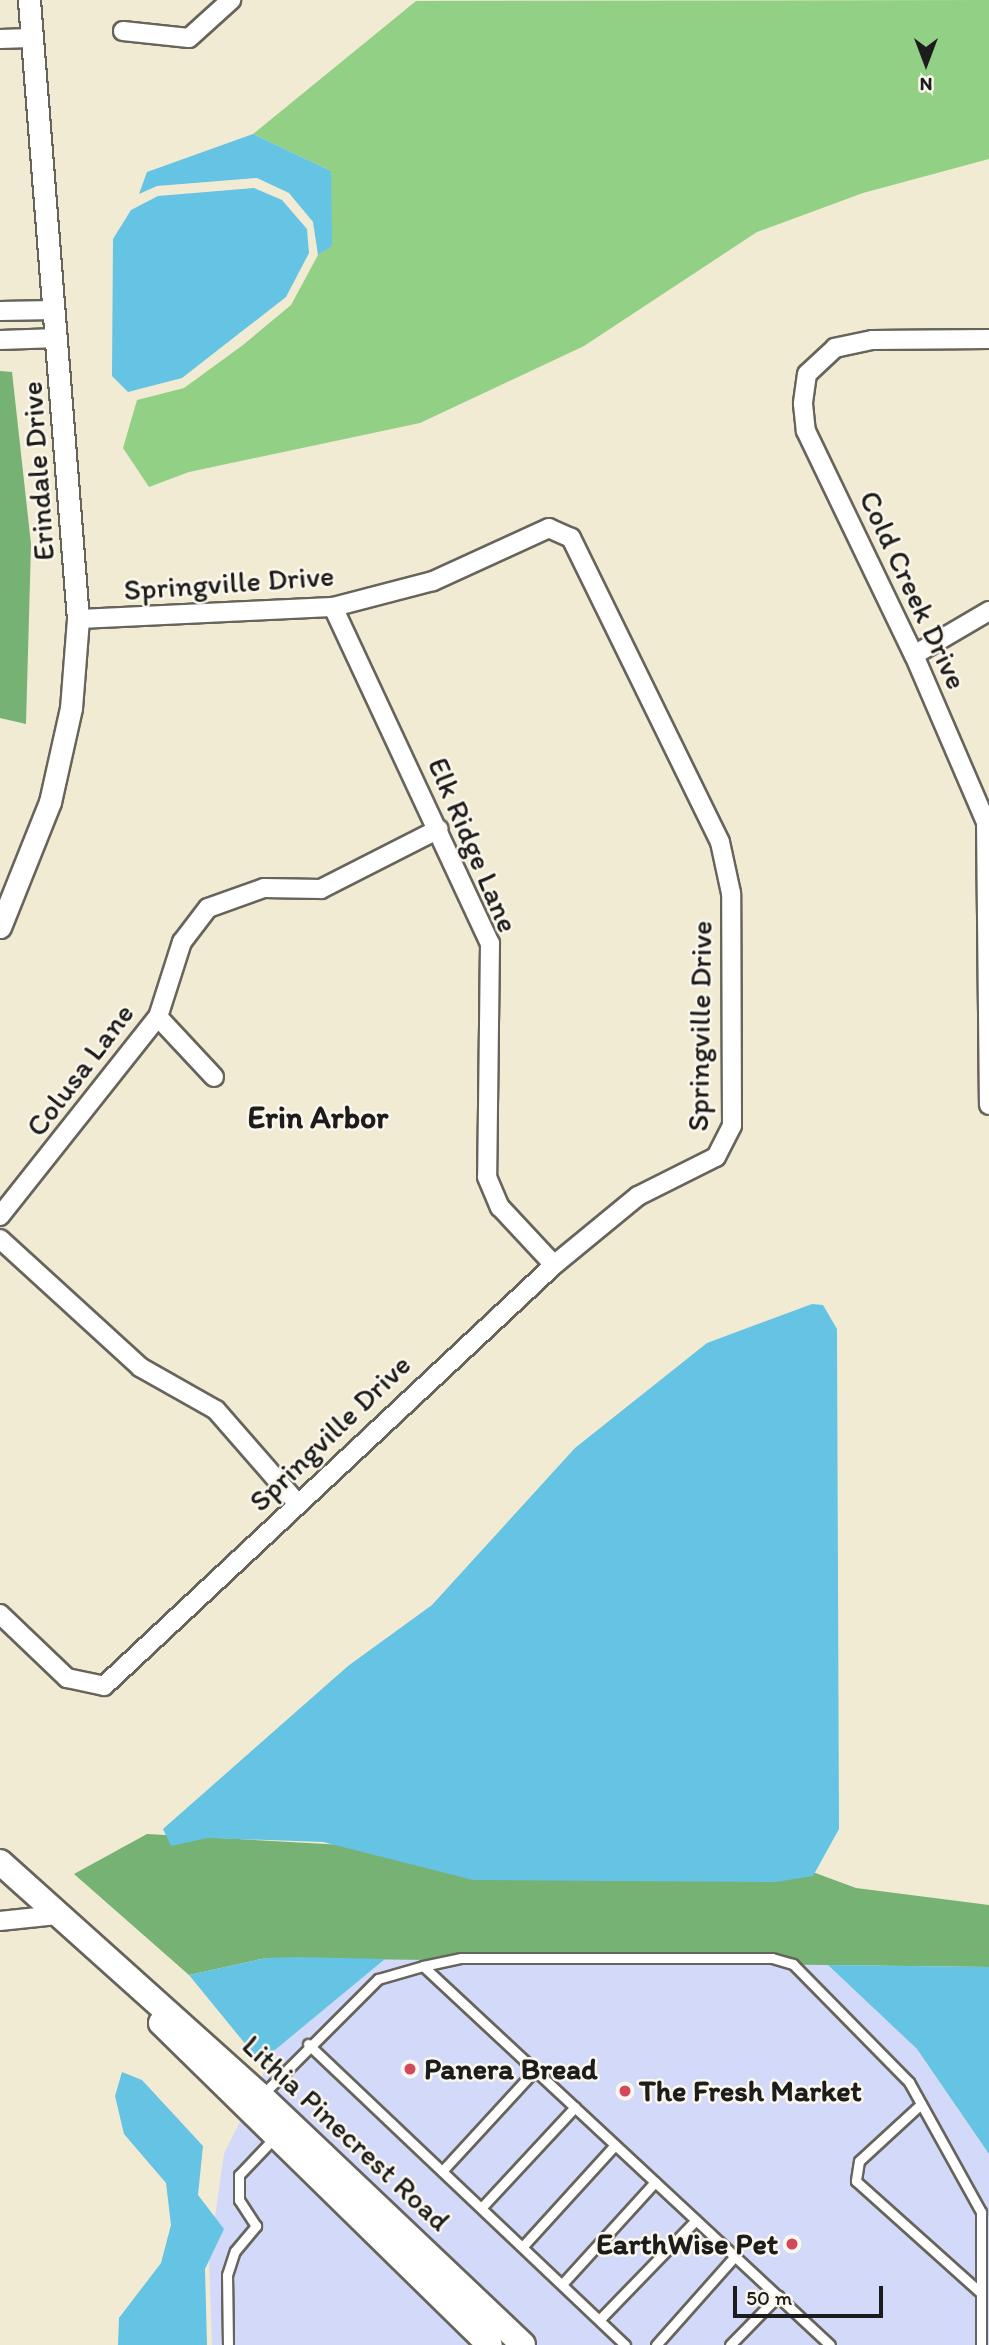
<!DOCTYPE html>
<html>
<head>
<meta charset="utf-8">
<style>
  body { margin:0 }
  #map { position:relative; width:989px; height:2345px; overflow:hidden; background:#f2ebd3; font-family:Itim,sans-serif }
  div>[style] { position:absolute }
  .built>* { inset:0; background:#d2d9f9 }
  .green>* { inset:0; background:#92d086 }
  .forest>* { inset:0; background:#75b273 }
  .water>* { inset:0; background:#65c3e4 }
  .roads { filter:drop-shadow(2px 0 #67645c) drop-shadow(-2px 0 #67645c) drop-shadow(0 2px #67645c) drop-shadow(0 -2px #67645c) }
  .service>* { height:9px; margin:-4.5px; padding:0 4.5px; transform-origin:4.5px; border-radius:4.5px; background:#fff }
  .minor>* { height:18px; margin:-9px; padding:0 9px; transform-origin:9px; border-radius:9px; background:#fff }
  .tertiary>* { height:21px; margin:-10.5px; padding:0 10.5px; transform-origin:10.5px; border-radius:10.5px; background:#fff }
  .secondary>* { height:24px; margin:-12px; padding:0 12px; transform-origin:12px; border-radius:12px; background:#fff }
  .dots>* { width:19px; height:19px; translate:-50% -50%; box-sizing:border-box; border:4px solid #fbf7ec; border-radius:50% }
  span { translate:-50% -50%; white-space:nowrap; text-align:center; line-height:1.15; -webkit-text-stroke:5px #fbf7ec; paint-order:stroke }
  .street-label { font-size:30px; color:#1c1c1c }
  .poi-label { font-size:30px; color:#1c1c1c; font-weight:700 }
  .left { translate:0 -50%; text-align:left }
  .right { translate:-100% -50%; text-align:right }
  .neighbourhood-label { font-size:32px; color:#1c1c1c; font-weight:700 }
  .north { position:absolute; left:891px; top:28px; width:70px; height:70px; -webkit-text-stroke:5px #fbf7ec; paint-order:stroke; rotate:180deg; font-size:19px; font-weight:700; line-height:28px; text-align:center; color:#1c1c1c }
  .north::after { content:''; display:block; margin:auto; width:24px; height:32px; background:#1c1c1c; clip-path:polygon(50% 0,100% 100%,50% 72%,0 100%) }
  .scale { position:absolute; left:733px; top:2286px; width:150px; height:32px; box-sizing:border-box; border:4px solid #1c1c1c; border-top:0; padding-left:9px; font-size:21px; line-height:24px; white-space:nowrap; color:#1c1c1c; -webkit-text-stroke:5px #fbf7ec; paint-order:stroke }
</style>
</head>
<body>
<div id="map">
  <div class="built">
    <div style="clip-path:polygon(385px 1959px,828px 1965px,917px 2049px,989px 2154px,989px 2345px,212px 2345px,209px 2258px,224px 2154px,275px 2050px)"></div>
  </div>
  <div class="green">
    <div style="clip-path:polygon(989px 0,989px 159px,863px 193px,757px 232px,584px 346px,420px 423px,189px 472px,149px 487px,123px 448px,137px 400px,184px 388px,243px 345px,291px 305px,318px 255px,331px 246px,331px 171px,253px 134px,416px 1px)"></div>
  </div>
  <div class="forest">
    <div style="clip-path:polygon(0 371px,12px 372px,31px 544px,26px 724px,0 718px)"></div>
    <div style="clip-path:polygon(147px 1834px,810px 1871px,856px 1888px,989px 1905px,989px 1967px,266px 1958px,189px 1975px,74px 1874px)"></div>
  </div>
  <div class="water">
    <div style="clip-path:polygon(253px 134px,331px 171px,332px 246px,318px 255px,313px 222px,289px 193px,257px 178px,157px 186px,139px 194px,147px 172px)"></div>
    <div style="clip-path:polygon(254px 188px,282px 200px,307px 229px,309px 253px,286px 297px,182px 378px,128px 392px,112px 376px,113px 239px,131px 210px,158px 196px)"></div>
    <div style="clip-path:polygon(812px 1304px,823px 1305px,837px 1329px,839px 1829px,813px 1876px,776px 1882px,473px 1880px,323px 1842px,208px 1838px,171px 1846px,163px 1829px,348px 1666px,432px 1605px,575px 1448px,707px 1343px)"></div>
    <div style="clip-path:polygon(266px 1958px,297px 1957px,385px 1959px,275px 2050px,256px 2057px,189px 1975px)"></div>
    <div style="clip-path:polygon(828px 1965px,989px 1967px,989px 2154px,917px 2049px)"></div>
    <div style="clip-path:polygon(122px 2072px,142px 2080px,203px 2146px,198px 2195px,224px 2229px,205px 2269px,207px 2345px,118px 2345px,119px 2318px,161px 2263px,171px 2225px,166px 2183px,124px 2134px,115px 2096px)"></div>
  </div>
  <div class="roads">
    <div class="service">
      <div style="left:423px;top:1966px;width:39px;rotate:-12deg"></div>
      <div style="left:461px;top:1958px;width:311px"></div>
      <div style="left:772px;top:1958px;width:22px;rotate:16deg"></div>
      <div style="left:793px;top:1964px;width:165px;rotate:45.5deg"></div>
      <div style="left:909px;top:2082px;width:149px;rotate:61deg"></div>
      <div style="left:981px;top:2212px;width:133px;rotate:90deg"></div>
      <div style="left:308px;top:2044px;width:437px;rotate:43.5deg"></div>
      <div style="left:263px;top:2094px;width:163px;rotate:-45deg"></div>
      <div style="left:378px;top:1979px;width:47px;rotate:-16.1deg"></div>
      <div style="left:423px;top:1966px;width:556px;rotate:42.96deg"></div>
      <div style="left:921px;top:2104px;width:84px;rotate:137.4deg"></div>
      <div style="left:859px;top:2161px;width:20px;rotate:99deg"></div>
      <div style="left:856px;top:2181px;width:168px;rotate:41.9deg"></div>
      <div style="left:444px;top:2169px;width:134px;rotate:-47.4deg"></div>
      <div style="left:483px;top:2206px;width:135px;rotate:-47.1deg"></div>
      <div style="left:524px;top:2245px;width:135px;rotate:-47.7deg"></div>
      <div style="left:564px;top:2282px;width:135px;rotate:-47.7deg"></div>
      <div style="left:601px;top:2318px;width:136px;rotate:-45.9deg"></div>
      <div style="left:228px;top:2345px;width:70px;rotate:-90.8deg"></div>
      <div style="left:227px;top:2275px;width:25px;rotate:-72deg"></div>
      <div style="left:235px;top:2251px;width:33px;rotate:-50deg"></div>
      <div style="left:256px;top:2226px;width:31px;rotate:-123deg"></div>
      <div style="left:239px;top:2200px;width:25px;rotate:-90deg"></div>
      <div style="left:239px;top:2175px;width:54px;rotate:-46.5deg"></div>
      <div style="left:656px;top:2345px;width:119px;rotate:-48.4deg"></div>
      <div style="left:730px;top:2345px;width:69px;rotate:-45.6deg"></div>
    </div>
    <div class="minor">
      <div style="left:123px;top:31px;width:66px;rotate:6.1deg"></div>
      <div style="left:189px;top:38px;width:57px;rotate:-42.1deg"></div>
      <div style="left:0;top:39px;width:31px;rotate:-2deg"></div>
      <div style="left:0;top:311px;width:55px;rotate:-1deg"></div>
      <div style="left:989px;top:339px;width:117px;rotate:179.5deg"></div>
      <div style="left:872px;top:340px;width:38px;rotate:168deg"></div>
      <div style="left:835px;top:348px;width:38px;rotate:137deg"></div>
      <div style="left:807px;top:374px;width:30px;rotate:98deg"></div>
      <div style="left:803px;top:404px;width:27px;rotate:84deg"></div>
      <div style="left:806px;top:431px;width:249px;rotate:64.3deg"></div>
      <div style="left:914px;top:655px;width:182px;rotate:66.7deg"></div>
      <div style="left:986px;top:822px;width:283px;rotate:89.4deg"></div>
      <div style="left:0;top:340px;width:58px;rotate:-2deg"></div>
      <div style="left:333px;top:607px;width:371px;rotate:65deg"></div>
      <div style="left:490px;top:943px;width:234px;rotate:90.7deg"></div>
      <div style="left:487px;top:1177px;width:33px;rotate:67deg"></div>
      <div style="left:500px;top:1207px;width:79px;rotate:47deg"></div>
      <div style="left:914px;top:655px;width:87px;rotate:-30.4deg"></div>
      <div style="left:158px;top:1017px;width:82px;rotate:47deg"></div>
      <div style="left:0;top:1216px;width:254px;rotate:-51.6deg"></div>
      <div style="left:158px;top:1017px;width:79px;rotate:-72.3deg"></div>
      <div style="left:182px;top:942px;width:43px;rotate:-52.6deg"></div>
      <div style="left:208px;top:908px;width:59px;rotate:-19.7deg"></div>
      <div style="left:264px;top:888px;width:57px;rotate:1deg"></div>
      <div style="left:321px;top:889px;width:132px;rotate:-27deg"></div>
      <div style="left:0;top:1239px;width:190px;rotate:42.4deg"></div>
      <div style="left:140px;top:1367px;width:87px;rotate:29.5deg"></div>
      <div style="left:216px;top:1410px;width:125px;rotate:48.9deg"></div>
      <div style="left:0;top:1614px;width:93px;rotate:43.7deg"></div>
      <div style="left:67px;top:1678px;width:38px;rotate:12deg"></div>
      <div style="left:104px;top:1686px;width:616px;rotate:-43.09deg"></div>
      <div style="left:554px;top:1265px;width:109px;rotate:-39.4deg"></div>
      <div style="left:638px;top:1196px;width:87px;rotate:-26.6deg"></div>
      <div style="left:716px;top:1157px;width:35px;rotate:-63deg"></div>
      <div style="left:732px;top:1126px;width:233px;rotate:-90.2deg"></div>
      <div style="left:731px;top:893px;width:52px;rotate:-102.2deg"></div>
      <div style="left:720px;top:842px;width:339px;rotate:-116.1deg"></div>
      <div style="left:571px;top:538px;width:24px;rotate:-156deg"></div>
      <div style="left:549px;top:528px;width:128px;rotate:155.4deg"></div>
      <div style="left:433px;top:581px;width:103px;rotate:165.4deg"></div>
      <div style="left:333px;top:607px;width:255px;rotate:177.3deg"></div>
      <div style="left:0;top:1921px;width:57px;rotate:-6deg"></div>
    </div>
    <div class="tertiary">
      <div style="left:0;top:927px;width:135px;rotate:-68.2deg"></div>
      <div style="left:50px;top:802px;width:96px;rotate:-77.4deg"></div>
      <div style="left:71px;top:708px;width:89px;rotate:-85.5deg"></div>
      <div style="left:78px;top:619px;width:621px;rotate:-94.53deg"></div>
    </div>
    <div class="secondary">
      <div style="left:0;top:1862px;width:351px;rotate:41.9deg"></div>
      <div style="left:261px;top:2096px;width:361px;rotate:43.5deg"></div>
      <div style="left:161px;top:2023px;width:460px;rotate:44.4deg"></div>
    </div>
  </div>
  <div class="dots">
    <div style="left:410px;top:2069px;background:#d1495b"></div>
    <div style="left:625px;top:2091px;background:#d1495b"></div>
    <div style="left:792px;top:2244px;background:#d1495b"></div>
  </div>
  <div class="street-label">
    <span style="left:38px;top:471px;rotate:-94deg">Erindale Drive</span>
    <span style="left:229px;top:583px;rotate:-4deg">Springville Drive</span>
    <span style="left:913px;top:590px;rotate:65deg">Cold Creek Drive</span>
    <span style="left:473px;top:845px;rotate:67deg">Elk Ridge Lane</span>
    <span style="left:700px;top:1026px;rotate:-89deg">Springville Drive</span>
    <span style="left:80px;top:1070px;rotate:-53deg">Colusa Lane</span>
    <span style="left:330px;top:1433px;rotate:-44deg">Springville Drive</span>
    <span style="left:346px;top:2133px;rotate:43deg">Lithia Pinecrest Road</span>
  </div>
  <div class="poi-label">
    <span class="left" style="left:424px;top:2069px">Panera Bread</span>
    <span class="left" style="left:639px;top:2091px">The Fresh Market</span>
    <span class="right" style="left:778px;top:2244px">EarthWise Pet</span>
  </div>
  <div class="neighbourhood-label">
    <span style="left:318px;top:1117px">Erin Arbor</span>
  </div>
  <div class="north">N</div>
  <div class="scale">50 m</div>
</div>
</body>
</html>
